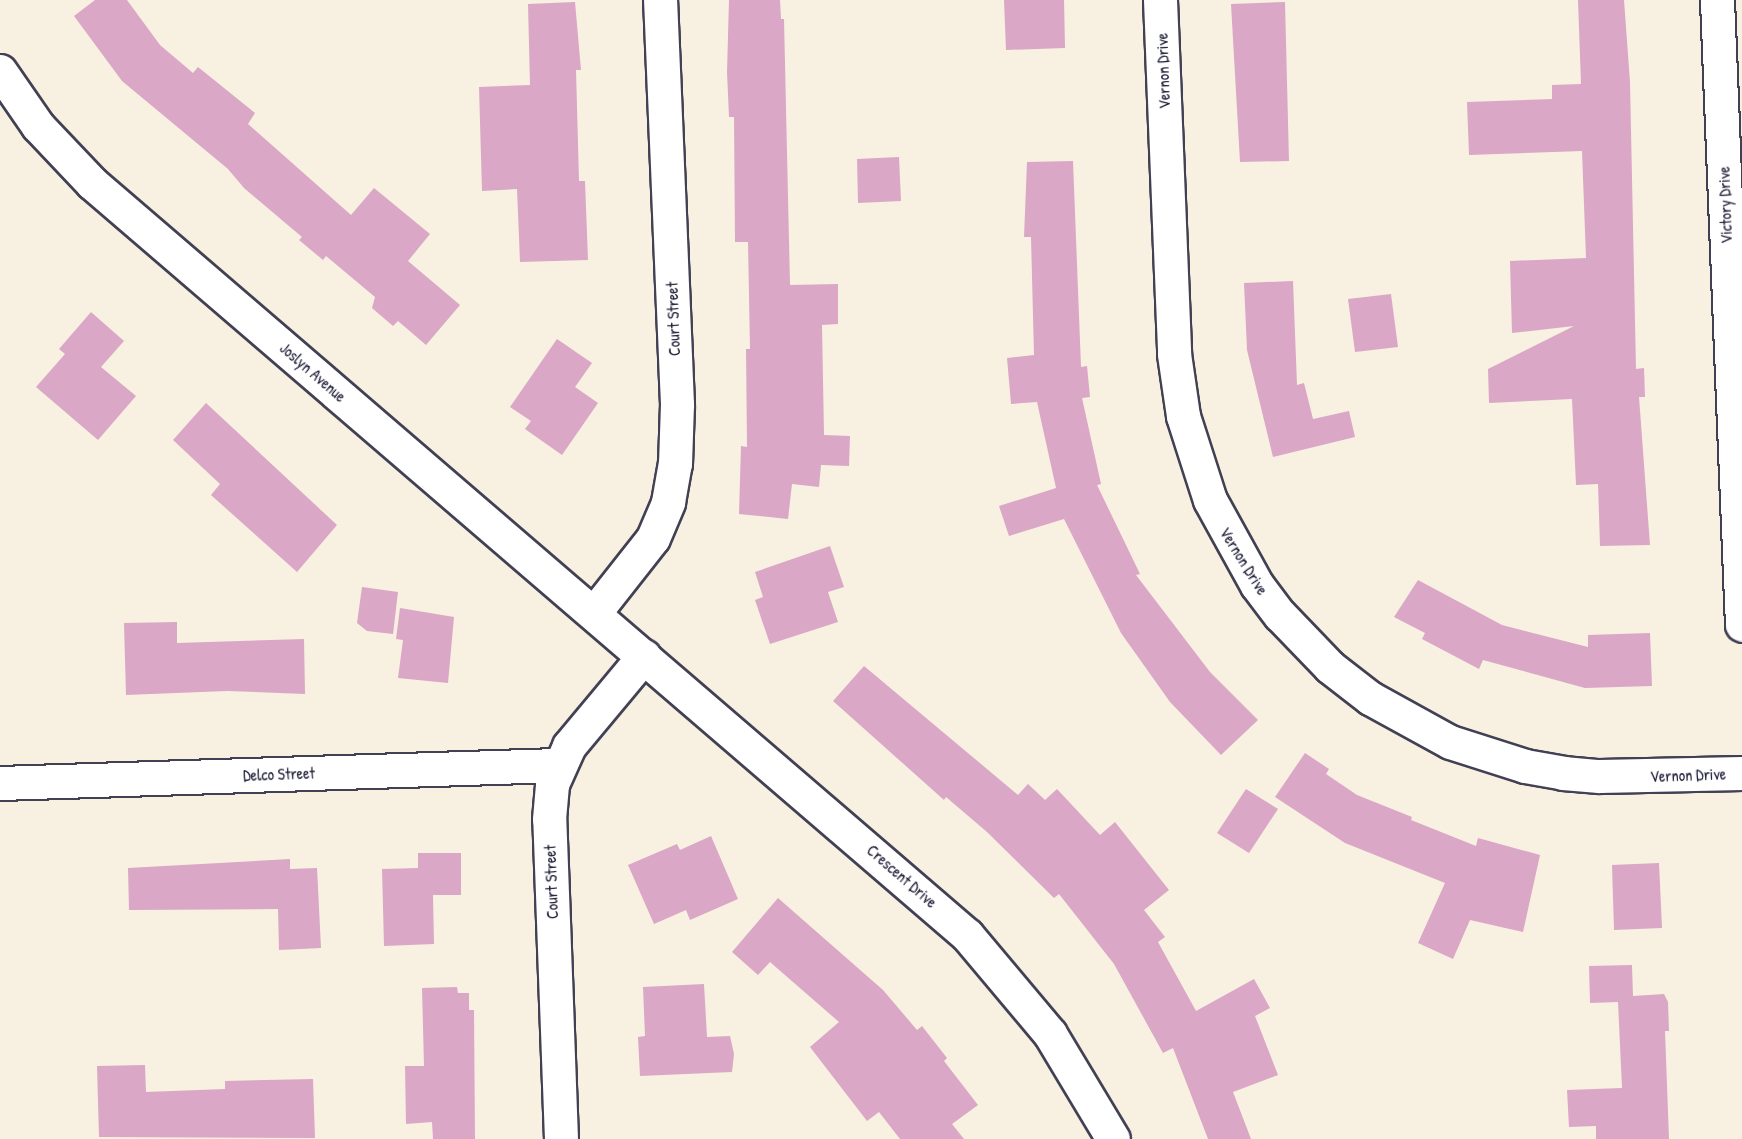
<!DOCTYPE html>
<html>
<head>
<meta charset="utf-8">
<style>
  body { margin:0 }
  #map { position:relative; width:1742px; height:1139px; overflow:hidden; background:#f8f0e1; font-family:"Patrick Hand",sans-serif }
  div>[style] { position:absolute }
  .building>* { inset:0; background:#daa7c6 }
  .roads { filter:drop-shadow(2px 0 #424154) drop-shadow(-2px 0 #424154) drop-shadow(0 2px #424154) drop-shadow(0 -2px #424154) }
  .street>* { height:33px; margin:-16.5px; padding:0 16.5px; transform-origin:16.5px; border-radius:16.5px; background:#fff }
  span { translate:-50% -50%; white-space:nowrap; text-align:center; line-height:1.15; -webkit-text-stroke:4.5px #fff; paint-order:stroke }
  .street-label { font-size:16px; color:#22223b }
</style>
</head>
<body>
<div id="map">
  <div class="building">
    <div style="clip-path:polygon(95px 0,127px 0,160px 45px,193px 73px,198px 67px,255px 113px,248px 124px,351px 215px,374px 188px,430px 234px,408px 261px,460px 305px,426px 345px,398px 321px,393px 326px,372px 308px,375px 297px,326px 256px,323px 260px,299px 240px,302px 237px,244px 188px,228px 169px,122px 81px,74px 16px)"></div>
    <div style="clip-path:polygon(729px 0,780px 0,781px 19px,784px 19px,790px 285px,838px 284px,838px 324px,822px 325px,824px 435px,850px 436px,849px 466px,821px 465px,819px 487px,792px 484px,788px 519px,739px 514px,741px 446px,747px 447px,746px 349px,750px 349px,748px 242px,735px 242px,734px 117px,729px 117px,727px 72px)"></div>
    <div style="clip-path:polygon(1004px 0,1064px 0,1065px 48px,1006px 50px)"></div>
    <div style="clip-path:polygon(1578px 0,1624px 0,1630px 82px,1636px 369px,1644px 368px,1645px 397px,1639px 397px,1650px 545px,1600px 546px,1598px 484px,1576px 485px,1572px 399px,1489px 403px,1488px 369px,1574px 326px,1512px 333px,1510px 261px,1586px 258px,1582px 151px,1469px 155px,1467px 102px,1552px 99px,1552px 85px,1581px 84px)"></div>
    <div style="clip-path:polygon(575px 2px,581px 70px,576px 70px,579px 181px,585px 181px,588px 260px,520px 262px,517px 189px,482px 191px,479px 87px,530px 85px,528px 4px)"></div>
    <div style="clip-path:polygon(1285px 2px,1289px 161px,1240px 162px,1231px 4px)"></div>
    <div style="clip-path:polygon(899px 157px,901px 201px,858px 203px,857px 159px)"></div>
    <div style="clip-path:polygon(1073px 161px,1081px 367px,1087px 366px,1090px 397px,1082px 398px,1101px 484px,1097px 485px,1140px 574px,1136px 575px,1210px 672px,1258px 720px,1221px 755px,1170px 702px,1121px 633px,1064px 519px,1009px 536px,999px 506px,1056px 488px,1037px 402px,1011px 404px,1007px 358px,1034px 355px,1031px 237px,1024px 237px,1027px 162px)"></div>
    <div style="clip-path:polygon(1293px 281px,1297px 385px,1304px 383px,1313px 419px,1349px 411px,1355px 437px,1273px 457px,1247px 350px,1244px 283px)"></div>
    <div style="clip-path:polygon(1391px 294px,1398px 347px,1355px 352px,1348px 299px)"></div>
    <div style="clip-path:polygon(91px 312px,124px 341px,101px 367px,136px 396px,98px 440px,36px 387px,65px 354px,59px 349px)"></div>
    <div style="clip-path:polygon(557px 339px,592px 363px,575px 387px,598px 403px,562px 455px,525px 429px,531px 421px,510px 407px)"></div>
    <div style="clip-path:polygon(206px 403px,337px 525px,297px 572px,211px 495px,220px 484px,173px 440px)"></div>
    <div style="clip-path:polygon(830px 546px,844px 587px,828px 592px,838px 622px,770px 644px,755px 600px,763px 597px,755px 572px)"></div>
    <div style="clip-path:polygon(1418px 580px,1502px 625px,1588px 647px,1588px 635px,1650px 633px,1652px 686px,1585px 688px,1483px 660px,1479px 669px,1422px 639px,1425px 633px,1394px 617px)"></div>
    <div style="clip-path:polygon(362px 587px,398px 592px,393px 634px,367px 631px,357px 623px)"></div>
    <div style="clip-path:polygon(400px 608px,454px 617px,448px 683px,398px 678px,403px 640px,396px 639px)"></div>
    <div style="clip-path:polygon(177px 622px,177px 643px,304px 639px,305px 694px,227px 691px,126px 695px,124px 623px)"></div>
    <div style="clip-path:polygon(864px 666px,1018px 795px,1028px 784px,1045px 800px,1057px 789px,1100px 835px,1115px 822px,1169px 890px,1144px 910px,1165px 937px,1158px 942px,1196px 1011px,1254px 979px,1270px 1008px,1255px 1016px,1278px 1075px,1233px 1092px,1251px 1139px,1208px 1139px,1173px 1048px,1163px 1053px,1114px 964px,1059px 894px,1054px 898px,987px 832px,946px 797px,944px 800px,833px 701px)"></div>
    <div style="clip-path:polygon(1305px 753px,1329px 769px,1326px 774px,1357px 795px,1412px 817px,1411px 820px,1476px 846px,1478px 838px,1540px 855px,1523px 932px,1470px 920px,1453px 959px,1418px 943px,1445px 883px,1345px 843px,1275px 797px)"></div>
    <div style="clip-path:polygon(1246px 789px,1278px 809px,1249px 853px,1217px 833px)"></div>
    <div style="clip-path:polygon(711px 836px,738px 899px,690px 920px,686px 910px,654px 924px,628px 865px,677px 844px,680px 850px)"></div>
    <div style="clip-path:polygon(418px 853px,461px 853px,461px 895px,433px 895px,434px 944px,384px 946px,382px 869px,418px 868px)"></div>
    <div style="clip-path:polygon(290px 859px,290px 869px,317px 868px,321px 948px,279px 950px,278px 909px,129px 910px,128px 868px)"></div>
    <div style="clip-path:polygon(1659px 863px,1662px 928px,1614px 930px,1612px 865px)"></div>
    <div style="clip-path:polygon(778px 898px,883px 990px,917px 1030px,922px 1026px,947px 1058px,944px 1061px,978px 1105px,952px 1124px,964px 1139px,900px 1139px,879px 1112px,867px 1121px,810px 1047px,839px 1022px,770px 962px,758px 975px,732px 952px)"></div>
    <div style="clip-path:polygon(1632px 965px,1633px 996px,1664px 994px,1668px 1002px,1669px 1031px,1665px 1031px,1669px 1139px,1596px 1139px,1596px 1126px,1569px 1127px,1567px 1090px,1622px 1088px,1618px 1002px,1590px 1003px,1589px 966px)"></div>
    <div style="clip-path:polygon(704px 984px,707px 1037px,730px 1036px,734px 1054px,732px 1072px,640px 1076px,638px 1037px,645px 1036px,643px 987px)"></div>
    <div style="clip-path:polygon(457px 987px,458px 993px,469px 993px,469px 1010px,474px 1010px,475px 1139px,433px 1139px,432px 1122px,406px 1124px,405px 1066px,424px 1066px,422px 988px)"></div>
    <div style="clip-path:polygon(145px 1065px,146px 1092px,225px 1089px,225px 1081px,313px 1079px,315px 1138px,99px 1137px,97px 1066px)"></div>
  </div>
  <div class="roads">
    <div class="street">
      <div style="left:1160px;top:0;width:354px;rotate:87.7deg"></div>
      <div style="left:1174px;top:354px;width:63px;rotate:81.7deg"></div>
      <div style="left:1183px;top:416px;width:88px;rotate:72.2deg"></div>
      <div style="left:1210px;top:500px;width:97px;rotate:61.1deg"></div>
      <div style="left:1257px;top:585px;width:38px;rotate:53deg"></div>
      <div style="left:1280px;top:615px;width:72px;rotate:46.1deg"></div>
      <div style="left:1330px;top:667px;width:51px;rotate:37.8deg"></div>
      <div style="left:1370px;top:698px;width:91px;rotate:28.8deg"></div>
      <div style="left:1450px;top:742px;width:79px;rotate:17.7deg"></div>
      <div style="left:1525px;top:766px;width:39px;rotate:10deg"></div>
      <div style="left:1563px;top:773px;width:36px;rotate:5deg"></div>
      <div style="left:1599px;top:776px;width:143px;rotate:-1.2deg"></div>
      <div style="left:1717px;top:0;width:625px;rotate:87.71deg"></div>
      <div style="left:0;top:71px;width:67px;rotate:55.4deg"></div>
      <div style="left:38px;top:126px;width:79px;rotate:46.5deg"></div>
      <div style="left:92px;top:183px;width:1154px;rotate:40.68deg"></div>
      <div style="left:967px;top:935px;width:129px;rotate:50deg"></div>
      <div style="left:1050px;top:1034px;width:122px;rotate:59deg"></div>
      <div style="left:594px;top:613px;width:95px;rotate:-51.8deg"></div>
      <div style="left:653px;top:538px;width:39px;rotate:-67deg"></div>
      <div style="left:668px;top:502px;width:39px;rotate:-80deg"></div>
      <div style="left:675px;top:464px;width:60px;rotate:-88.1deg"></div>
      <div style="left:677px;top:404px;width:404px;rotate:-92.4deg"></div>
      <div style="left:0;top:783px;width:558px;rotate:-1.85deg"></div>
      <div style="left:561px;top:1139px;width:320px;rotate:-92.1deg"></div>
      <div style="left:549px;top:819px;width:35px;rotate:-85deg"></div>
      <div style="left:552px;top:784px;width:42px;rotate:-65.9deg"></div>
      <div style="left:569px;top:746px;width:117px;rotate:-50.2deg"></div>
    </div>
  </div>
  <div class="street-label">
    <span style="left:1163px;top:71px;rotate:-92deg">Vernon Drive</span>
    <span style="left:1725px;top:205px;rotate:-92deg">Victory Drive</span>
    <span style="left:673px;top:319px;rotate:-92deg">Court Street</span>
    <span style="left:313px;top:372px;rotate:41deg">Joslyn Avenue</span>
    <span style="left:1244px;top:561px;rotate:58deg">Vernon Drive</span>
    <span style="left:279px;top:774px;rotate:-2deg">Delco Street</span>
    <span style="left:1688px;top:775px;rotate:-2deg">Vernon Drive</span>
    <span style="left:902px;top:876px;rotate:41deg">Crescent Drive</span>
    <span style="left:551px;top:882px;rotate:-92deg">Court Street</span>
  </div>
</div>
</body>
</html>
